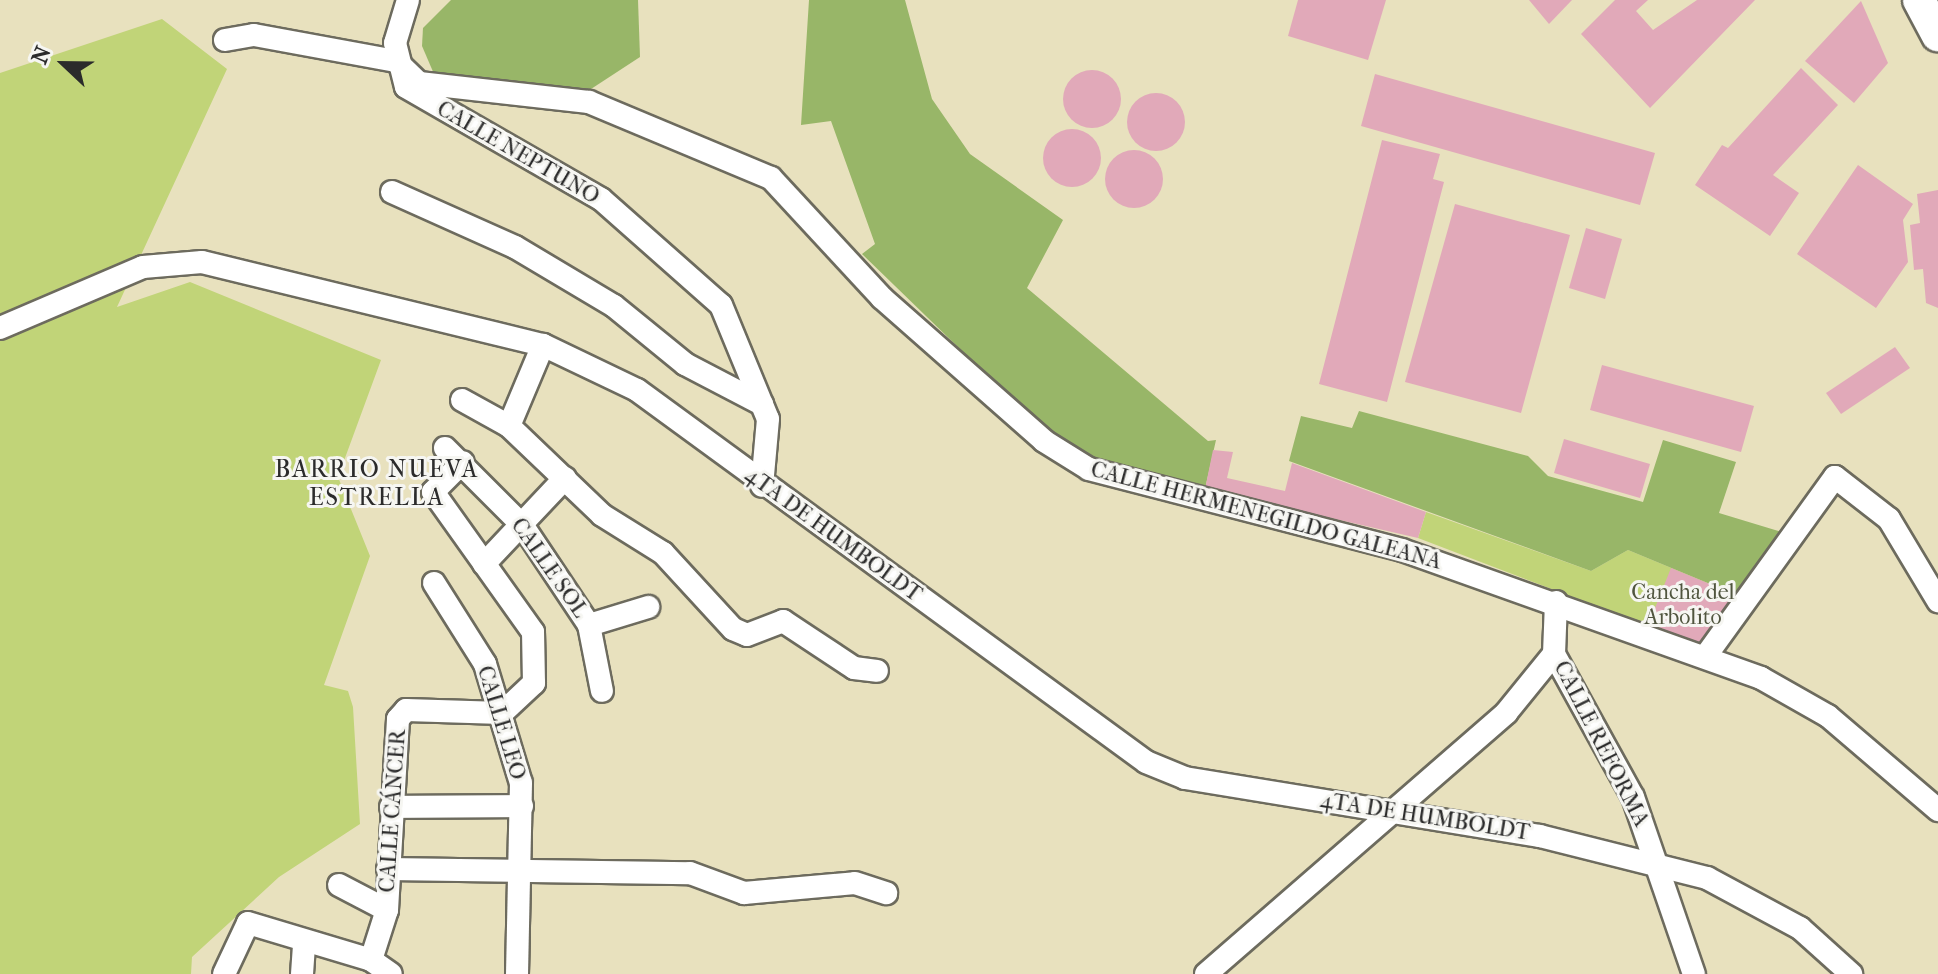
<!DOCTYPE html>
<html>
<head>
<meta charset="utf-8">
<style>
  body { margin:0 }
  #map { position:relative; width:1938px; height:974px; overflow:hidden; background:#e8e1be; font-family:"IM FELL French Canon",serif }
  div>[style] { position:absolute }
  .green>* { inset:0; background:#c1d478 }
  .forest>* { inset:0; background:#98b668 }
  .building>* { inset:0; background:#e1a9b9 }
  .round { border-radius:50% }
  .roads { filter:drop-shadow(2px 0 #6d6b5e) drop-shadow(-2px 0 #6d6b5e) drop-shadow(0 2px #6d6b5e) drop-shadow(0 -2px #6d6b5e) }
  .street>* { height:22px; margin:-11px; padding:0 11px; transform-origin:11px; border-radius:11px; background:#fff }
  .secondary>* { height:32px; margin:-16px; padding:0 16px; transform-origin:16px; border-radius:16px; background:#fff }
  span { translate:-50% -50%; white-space:nowrap; text-align:center; line-height:1.15; -webkit-text-stroke:6px #f6f6f2; paint-order:stroke }
  .street-label { font-size:22px; color:#2b2b2b }
  .park-label { font-size:22px; color:#50553e }
  .neighbourhood-label { font-size:24px; color:#2b2b2b; letter-spacing:2px }
  .north { position:absolute; left:24px; top:24px; width:80px; height:80px; -webkit-text-stroke:6px #f6f6f2; paint-order:stroke; rotate:292deg; font-size:22px; font-weight:700; line-height:32px; text-align:center; color:#2b2b2b }
  .north::after { content:''; display:block; margin:auto; width:28px; height:36px; background:#2b2b2b; clip-path:polygon(50% 0,100% 100%,50% 72%,0 100%) }
</style>
</head>
<body>
<div id="map">
  <div class="green">
    <div style="clip-path:polygon(162px 19px,227px 69px,117px 307px,190px 282px,381px 360px,338px 477px,370px 556px,324px 685px,348px 691px,353px 707px,360px 824px,279px 877px,192px 957px,191px 974px,0 974px,0 73px)"></div>
    <div style="clip-path:polygon(1426px 512px,1591px 571px,1628px 550px,1739px 596px,1701px 646px,1418px 538px)"></div>
  </div>
  <div class="forest">
    <div style="clip-path:polygon(451px 0,638px 0,640px 57px,591px 89px,458px 82px,434px 74px,422px 46px,423px 28px)"></div>
    <div style="clip-path:polygon(809px 0,905px 0,932px 99px,970px 154px,1063px 220px,1027px 288px,1208px 441px,1216px 440px,1205px 489px,1090px 458px,1023px 410px,862px 254px,875px 244px,831px 121px,801px 125px)"></div>
    <div style="clip-path:polygon(1359px 411px,1528px 456px,1548px 476px,1643px 502px,1663px 440px,1736px 462px,1719px 513px,1785px 533px,1739px 596px,1628px 550px,1591px 571px,1289px 461px,1301px 416px,1352px 428px)"></div>
  </div>
  <div class="building">
    <div style="clip-path:polygon(1298px 0,1386px 0,1368px 60px,1288px 36px)"></div>
    <div style="clip-path:polygon(1529px 0,1572px 0,1549px 24px)"></div>
    <div style="clip-path:polygon(1615px 0,1648px 0,1636px 11px,1653px 30px,1697px 0,1755px 0,1650px 108px,1581px 34px)"></div>
    <div style="clip-path:polygon(1861px 1px,1888px 63px,1854px 103px,1805px 61px)"></div>
    <div style="clip-path:polygon(1801px 68px,1838px 105px,1773px 175px,1799px 193px,1770px 236px,1695px 185px,1722px 145px,1728px 148px)"></div>
    <div class="round" style="left:1063px;top:70px;width:58px;height:58px"></div>
    <div style="clip-path:polygon(1375px 74px,1655px 153px,1640px 205px,1361px 126px)"></div>
    <div class="round" style="left:1127px;top:93px;width:58px;height:58px"></div>
    <div class="round" style="left:1043px;top:129px;width:58px;height:58px"></div>
    <div style="clip-path:polygon(1382px 140px,1440px 154px,1433px 179px,1444px 182px,1387px 402px,1319px 384px)"></div>
    <div class="round" style="left:1105px;top:150px;width:58px;height:58px"></div>
    <div style="clip-path:polygon(1858px 165px,1913px 204px,1903px 220px,1908px 262px,1876px 308px,1797px 254px)"></div>
    <div style="clip-path:polygon(1938px 190px,1938px 308px,1926px 303px,1923px 269px,1914px 270px,1910px 225px,1920px 223px,1917px 194px)"></div>
    <div style="clip-path:polygon(1455px 204px,1570px 235px,1521px 413px,1405px 382px)"></div>
    <div style="clip-path:polygon(1586px 228px,1622px 239px,1605px 299px,1569px 288px)"></div>
    <div style="clip-path:polygon(1895px 347px,1910px 368px,1841px 414px,1826px 393px)"></div>
    <div style="clip-path:polygon(1602px 365px,1754px 406px,1741px 452px,1590px 410px)"></div>
    <div style="clip-path:polygon(1564px 439px,1650px 464px,1640px 498px,1554px 473px)"></div>
    <div style="clip-path:polygon(1213px 450px,1233px 452px,1227px 478px,1285px 491px,1292px 463px,1426px 512px,1418px 538px,1205px 489px)"></div>
    <div style="clip-path:polygon(1671px 568px,1739px 596px,1701px 646px,1649px 623px)"></div>
  </div>
  <div class="roads">
    <div class="street">
      <div style="left:408px;top:0;width:45px;rotate:106.8deg"></div>
      <div style="left:395px;top:43px;width:45px;rotate:76deg"></div>
      <div style="left:406px;top:87px;width:225px;rotate:29.9deg"></div>
      <div style="left:601px;top:199px;width:160px;rotate:41.5deg"></div>
      <div style="left:721px;top:305px;width:123px;rotate:67.6deg"></div>
      <div style="left:768px;top:419px;width:67px;rotate:95.1deg"></div>
      <div style="left:225px;top:40px;width:29px;rotate:-10deg"></div>
      <div style="left:254px;top:35px;width:144px;rotate:10.4deg"></div>
      <div style="left:396px;top:61px;width:32px;rotate:44deg"></div>
      <div style="left:419px;top:83px;width:171px;rotate:6.4deg"></div>
      <div style="left:589px;top:102px;width:197px;rotate:22.7deg"></div>
      <div style="left:771px;top:178px;width:163px;rotate:47.2deg"></div>
      <div style="left:882px;top:298px;width:216px;rotate:41.4deg"></div>
      <div style="left:1044px;top:441px;width:53px;rotate:31.9deg"></div>
      <div style="left:1089px;top:469px;width:323px;rotate:14.5deg"></div>
      <div style="left:1402px;top:550px;width:381px;rotate:19.6deg"></div>
      <div style="left:1761px;top:678px;width:77px;rotate:29.6deg"></div>
      <div style="left:1828px;top:716px;width:145px;rotate:40.5deg"></div>
      <div style="left:392px;top:192px;width:135px;rotate:24.1deg"></div>
      <div style="left:515px;top:247px;width:115px;rotate:30.8deg"></div>
      <div style="left:614px;top:306px;width:92px;rotate:39.2deg"></div>
      <div style="left:685px;top:364px;width:87px;rotate:27.5deg"></div>
      <div style="left:0;top:328px;width:155px;rotate:-23.1deg"></div>
      <div style="left:143px;top:267px;width:59px;rotate:-4.8deg"></div>
      <div style="left:202px;top:262px;width:351px;rotate:13.7deg"></div>
      <div style="left:543px;top:345px;width:104px;rotate:25.6deg"></div>
      <div style="left:637px;top:390px;width:630px;rotate:36.16deg"></div>
      <div style="left:1146px;top:762px;width:42px;rotate:22.3deg"></div>
      <div style="left:1185px;top:778px;width:360px;rotate:9.3deg"></div>
      <div style="left:1540px;top:836px;width:172px;rotate:14.1deg"></div>
      <div style="left:1707px;top:878px;width:106px;rotate:28.3deg"></div>
      <div style="left:1800px;top:928px;width:69px;rotate:42deg"></div>
      <div style="left:462px;top:400px;width:54px;rotate:29deg"></div>
      <div style="left:509px;top:426px;width:129px;rotate:43.7deg"></div>
      <div style="left:602px;top:515px;width:72px;rotate:31.9deg"></div>
      <div style="left:663px;top:553px;width:103px;rotate:47.4deg"></div>
      <div style="left:733px;top:629px;width:15px;rotate:23deg"></div>
      <div style="left:747px;top:635px;width:39px;rotate:-21deg"></div>
      <div style="left:783px;top:621px;width:85px;rotate:33.5deg"></div>
      <div style="left:854px;top:668px;width:23px;rotate:7deg"></div>
      <div style="left:509px;top:426px;width:88px;rotate:-67.2deg"></div>
      <div style="left:445px;top:448px;width:110px;rotate:45deg"></div>
      <div style="left:523px;top:526px;width:119px;rotate:56.3deg"></div>
      <div style="left:589px;top:625px;width:67px;rotate:78.9deg"></div>
      <div style="left:484px;top:564px;width:118px;rotate:-46.7deg"></div>
      <div style="left:434px;top:583px;width:96px;rotate:57.8deg"></div>
      <div style="left:485px;top:664px;width:124px;rotate:73.2deg"></div>
      <div style="left:521px;top:783px;width:191px;rotate:91.2deg"></div>
      <div style="left:1556px;top:602px;width:52px;rotate:92.2deg"></div>
      <div style="left:1554px;top:654px;width:163px;rotate:61.1deg"></div>
      <div style="left:1633px;top:797px;width:187px;rotate:71deg"></div>
      <div style="left:589px;top:625px;width:62px;rotate:-17deg"></div>
      <div style="left:1705px;top:657px;width:222px;rotate:-54.2deg"></div>
      <div style="left:1835px;top:477px;width:68px;rotate:37.9deg"></div>
      <div style="left:1889px;top:519px;width:96px;rotate:59.1deg"></div>
      <div style="left:391px;top:807px;width:131px;rotate:-0.4deg"></div>
      <div style="left:388px;top:869px;width:302px;rotate:0.8deg"></div>
      <div style="left:690px;top:873px;width:58px;rotate:20.3deg"></div>
      <div style="left:744px;top:893px;width:111px;rotate:-5.1deg"></div>
      <div style="left:855px;top:883px;width:33px;rotate:18deg"></div>
      <div style="left:339px;top:885px;width:54px;rotate:27.5deg"></div>
      <div style="left:371px;top:960px;width:52px;rotate:-72.3deg"></div>
      <div style="left:387px;top:910px;width:191px;rotate:-86.7deg"></div>
      <div style="left:398px;top:719px;width:12px;rotate:-48deg"></div>
      <div style="left:406px;top:710px;width:96px;rotate:1.8deg"></div>
      <div style="left:502px;top:713px;width:44px;rotate:-43.2deg"></div>
      <div style="left:534px;top:683px;width:51px;rotate:-91.1deg"></div>
      <div style="left:533px;top:632px;width:172px;rotate:-125.5deg"></div>
      <div style="left:433px;top:492px;width:42px;rotate:-45deg"></div>
      <div style="left:224px;top:974px;width:56px;rotate:-64.8deg"></div>
      <div style="left:248px;top:923px;width:128px;rotate:16.7deg"></div>
      <div style="left:371px;top:960px;width:24px;rotate:35deg"></div>
      <div style="left:302px;top:974px;width:29px;rotate:-86deg"></div>
      <div style="left:1206px;top:974px;width:398px;rotate:-41deg"></div>
      <div style="left:1506px;top:713px;width:76px;rotate:-50.9deg"></div>
    </div>
    <div class="secondary">
      <div style="left:1919px;top:0;width:40px;rotate:62deg"></div>
    </div>
  </div>
  <div class="street-label">
    <span style="left:518px;top:153px;rotate:30deg">CALLE NEPTUNO</span>
    <span style="left:1266px;top:516px;rotate:15deg">CALLE HERMENEGILDO GALEANA</span>
    <span style="left:833px;top:535px;rotate:36deg">4TA DE HUMBOLDT</span>
    <span style="left:549px;top:568px;rotate:55deg">CALLE SOL</span>
    <span style="left:501px;top:723px;rotate:73deg">CALLE LEO</span>
    <span style="left:1601px;top:744px;rotate:63deg">CALLE REFORMA</span>
    <span style="left:393px;top:811px;rotate:-86deg">CALLE CÁNCER</span>
    <span style="left:1425px;top:817px;rotate:9deg">4TA DE HUMBOLDT</span>
  </div>
  <div class="park-label">
    <span style="left:1683px;top:605px">Cancha del<br>Arbolito</span>
  </div>
  <div class="neighbourhood-label">
    <span style="left:377px;top:484px">BARRIO NUEVA<br>ESTRELLA</span>
  </div>
  <div class="north">N</div>
</div>
</body>
</html>
